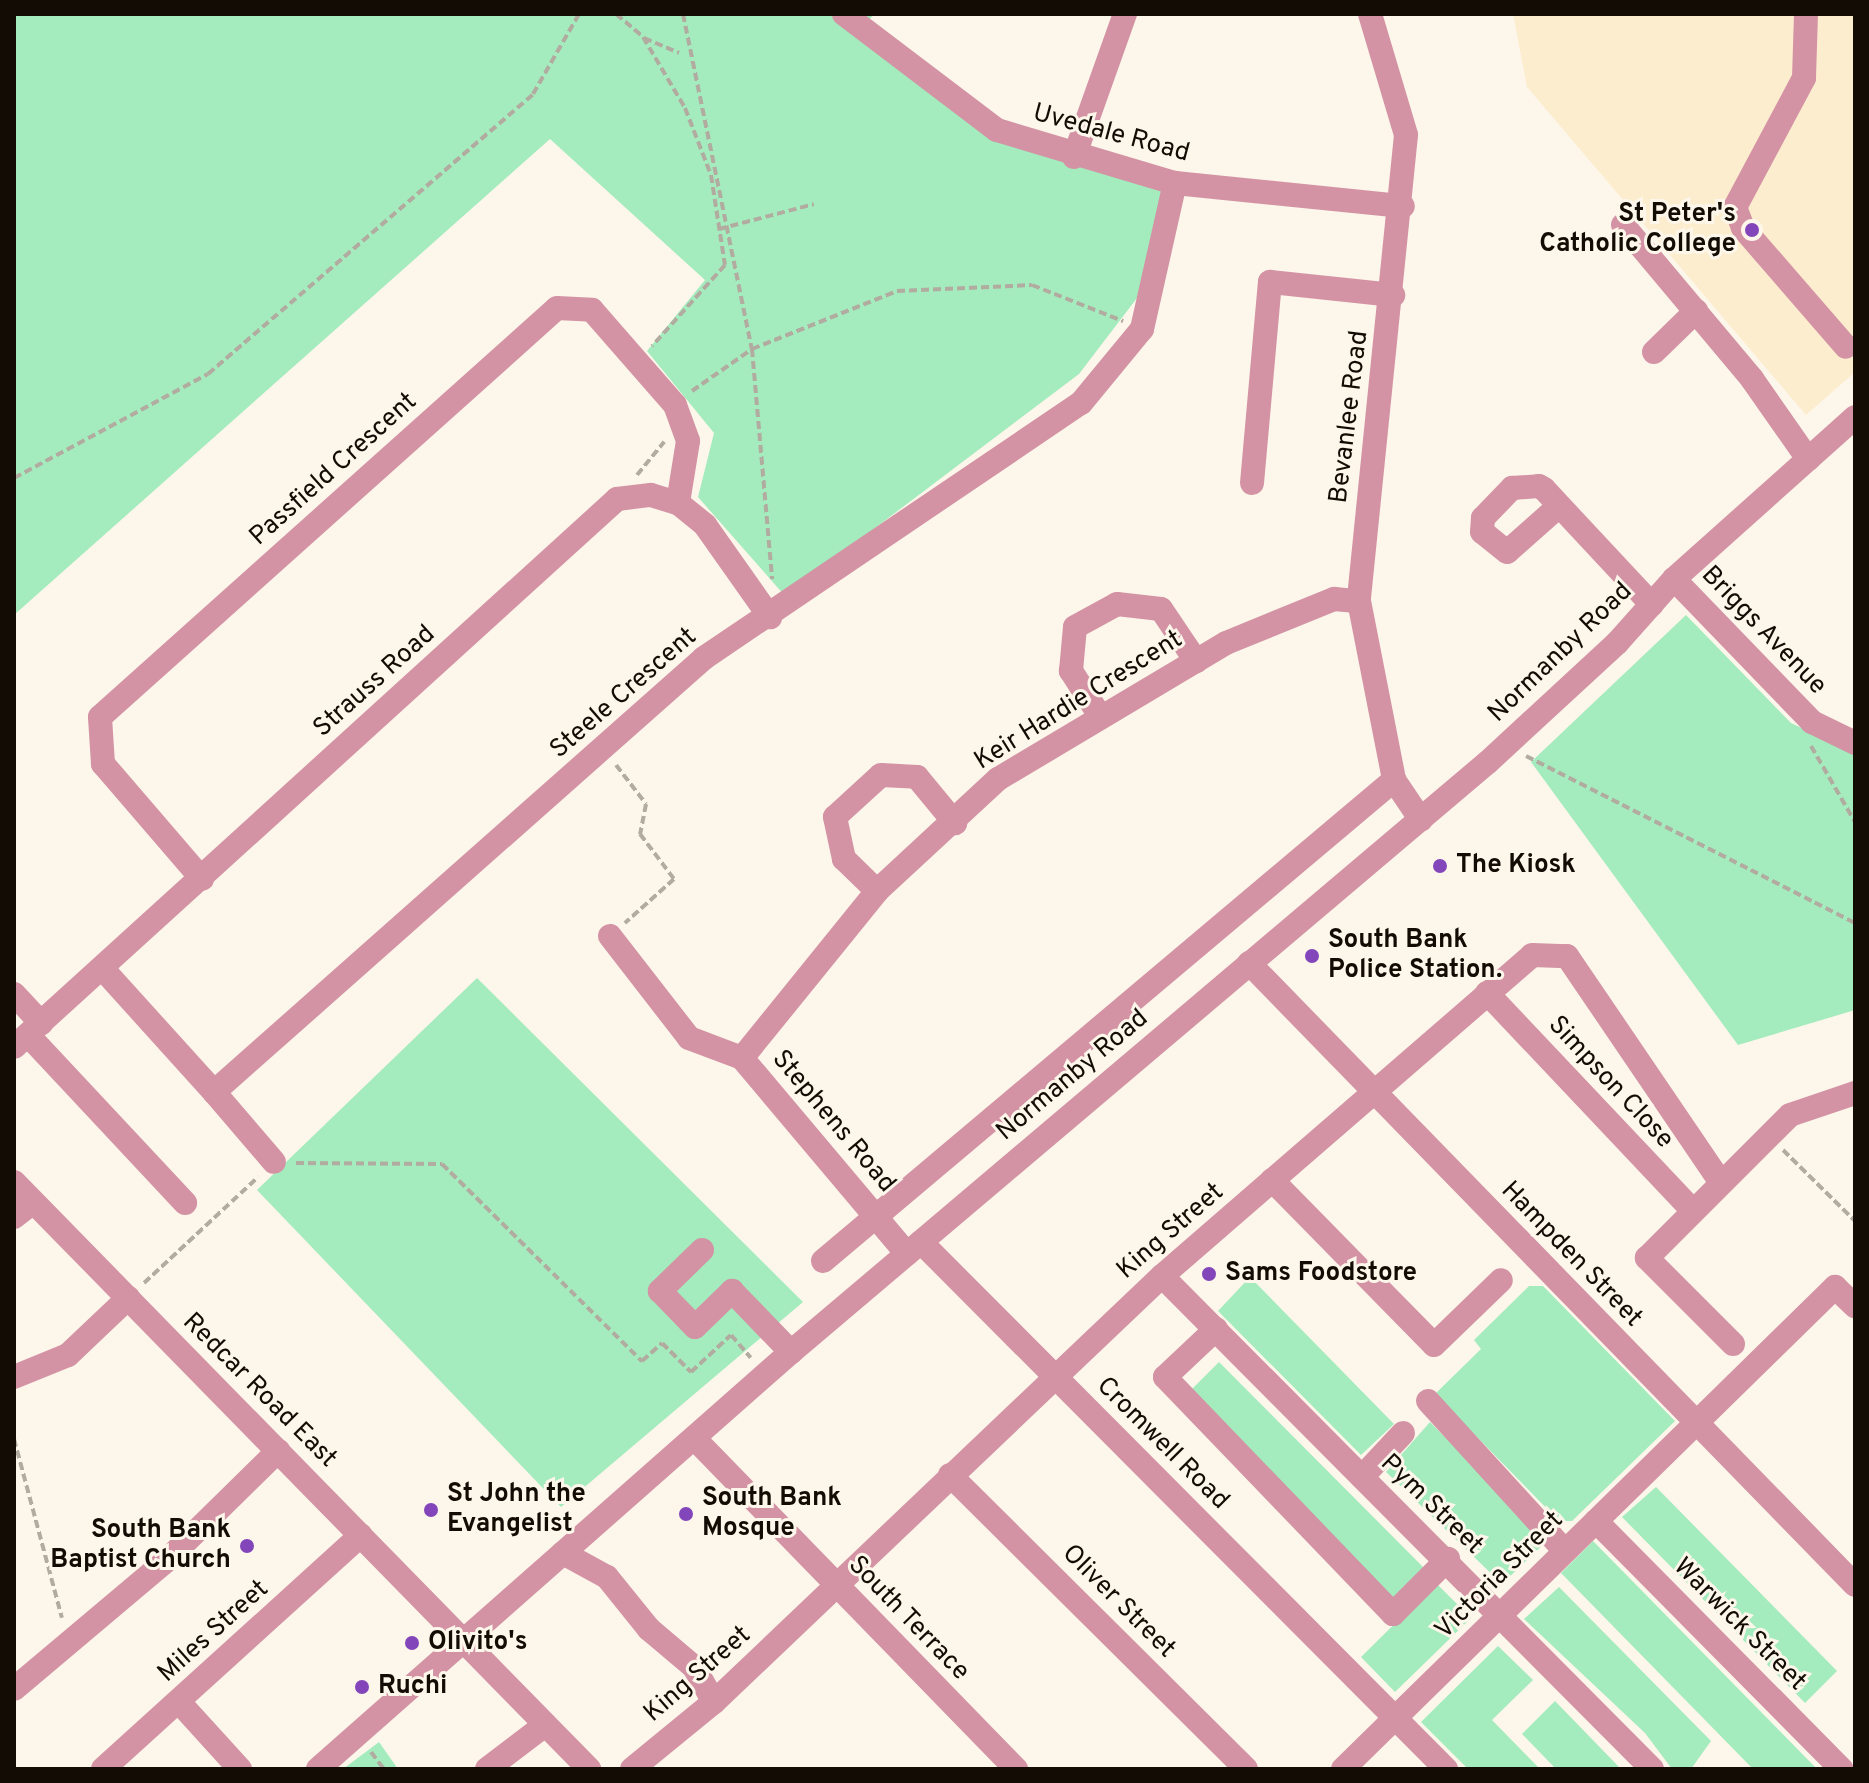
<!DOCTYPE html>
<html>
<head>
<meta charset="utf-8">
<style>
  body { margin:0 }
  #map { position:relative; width:1869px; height:1783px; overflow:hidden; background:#fdf6ea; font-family:Overpass,sans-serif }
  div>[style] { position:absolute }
  .built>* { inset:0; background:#fdedcf }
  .green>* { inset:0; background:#a4ebbe }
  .path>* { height:4px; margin-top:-2px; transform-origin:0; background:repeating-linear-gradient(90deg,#b1aba0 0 8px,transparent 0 12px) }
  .minor>* { height:24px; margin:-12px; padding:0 12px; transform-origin:12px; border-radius:12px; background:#d393a4 }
  .dots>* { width:22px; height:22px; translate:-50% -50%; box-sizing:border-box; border:4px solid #fdf6ea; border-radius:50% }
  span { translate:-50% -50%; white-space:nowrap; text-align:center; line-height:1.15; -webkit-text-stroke:6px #fdf6ea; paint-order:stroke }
  .street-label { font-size:26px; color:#120c04 }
  .poi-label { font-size:26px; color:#120c04; font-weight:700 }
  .right { translate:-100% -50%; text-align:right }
  .left { translate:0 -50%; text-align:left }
  .frame { position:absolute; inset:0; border:16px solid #120c04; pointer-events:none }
</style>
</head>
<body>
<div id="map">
  <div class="built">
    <div style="clip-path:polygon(1513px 14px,1855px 14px,1855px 372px,1806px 415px,1527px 87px)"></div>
  </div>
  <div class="green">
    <div style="clip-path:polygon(14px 14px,874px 14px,860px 31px,1003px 139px,1165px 182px,1137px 298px,1079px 374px,785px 596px,698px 497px,714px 433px,647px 351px,705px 280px,550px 139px,14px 615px)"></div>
    <div style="clip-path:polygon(1686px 615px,1791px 723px,1855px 753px,1855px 1010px,1738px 1045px,1531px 762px)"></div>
    <div style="clip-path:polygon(477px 978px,803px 1302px,561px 1507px,257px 1190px)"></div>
    <div style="clip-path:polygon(1250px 1277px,1394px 1424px,1361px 1455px,1218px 1311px)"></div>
    <div style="clip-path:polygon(1529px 1286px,1543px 1286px,1675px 1421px,1572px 1521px,1559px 1521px,1435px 1394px,1481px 1349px,1474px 1340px)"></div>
    <div style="clip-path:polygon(1219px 1362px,1428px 1572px,1395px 1605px,1186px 1395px)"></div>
    <div style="clip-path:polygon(1430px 1422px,1548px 1540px,1502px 1584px,1386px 1472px)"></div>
    <div style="clip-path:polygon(1656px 1487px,1837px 1671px,1805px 1703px,1622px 1517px)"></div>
    <div style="clip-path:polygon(1593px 1541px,1817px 1769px,1753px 1769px,1561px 1573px)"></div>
    <div style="clip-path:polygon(1436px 1583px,1471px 1618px,1395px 1692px,1361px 1657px)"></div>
    <div style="clip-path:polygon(1559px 1587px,1711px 1741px,1691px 1769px,1672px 1769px,1645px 1733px,1524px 1619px)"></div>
    <div style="clip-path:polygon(1498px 1646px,1533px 1680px,1492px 1720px,1540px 1769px,1468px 1769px,1421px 1722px)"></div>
    <div style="clip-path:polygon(1555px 1701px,1621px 1769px,1556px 1769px,1522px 1734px)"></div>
    <div style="clip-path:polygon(379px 1742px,398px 1769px,343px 1769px)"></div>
  </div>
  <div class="path">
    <div style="left:616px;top:14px;width:35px;rotate:40deg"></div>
    <div style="left:643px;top:37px;width:82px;rotate:59.4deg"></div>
    <div style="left:685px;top:108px;width:72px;rotate:68.8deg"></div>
    <div style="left:711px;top:175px;width:91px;rotate:81.2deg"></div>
    <div style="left:725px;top:265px;width:109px;rotate:132deg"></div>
    <div style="left:683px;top:14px;width:342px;rotate:78.4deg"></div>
    <div style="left:752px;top:349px;width:231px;rotate:85deg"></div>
    <div style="left:644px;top:38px;width:38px;rotate:23deg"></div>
    <div style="left:719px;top:229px;width:98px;rotate:-14.7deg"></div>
    <div style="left:692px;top:391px;width:73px;rotate:-35deg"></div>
    <div style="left:752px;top:349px;width:156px;rotate:-21.8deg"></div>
    <div style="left:897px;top:291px;width:135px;rotate:-2.5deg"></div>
    <div style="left:1032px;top:285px;width:98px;rotate:21.6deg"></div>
    <div style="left:637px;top:475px;width:43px;rotate:-50.7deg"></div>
    <div style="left:14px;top:478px;width:220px;rotate:-28.2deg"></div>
    <div style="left:208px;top:374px;width:429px;rotate:-40.7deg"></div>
    <div style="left:533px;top:94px;width:92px;rotate:-60.1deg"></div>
    <div style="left:1811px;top:746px;width:88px;rotate:59.9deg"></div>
    <div style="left:1526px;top:756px;width:369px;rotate:26.9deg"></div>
    <div style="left:616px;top:765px;width:49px;rotate:52.4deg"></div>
    <div style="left:646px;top:804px;width:31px;rotate:101deg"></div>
    <div style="left:640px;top:834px;width:56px;rotate:52.9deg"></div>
    <div style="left:674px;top:879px;width:66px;rotate:138.1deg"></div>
    <div style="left:1783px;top:1150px;width:101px;rotate:44.6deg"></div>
    <div style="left:296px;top:1163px;width:146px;rotate:0.4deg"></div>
    <div style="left:442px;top:1164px;width:281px;rotate:44.6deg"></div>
    <div style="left:642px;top:1361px;width:27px;rotate:-42deg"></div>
    <div style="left:662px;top:1343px;width:41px;rotate:45deg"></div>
    <div style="left:691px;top:1372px;width:54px;rotate:-42.8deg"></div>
    <div style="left:731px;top:1335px;width:30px;rotate:49deg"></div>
    <div style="left:144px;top:1283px;width:156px;rotate:-42.9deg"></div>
    <div style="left:14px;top:1439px;width:185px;rotate:75deg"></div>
    <div style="left:371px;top:1752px;width:21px;rotate:53deg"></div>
  </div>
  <div class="minor">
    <div style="left:844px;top:14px;width:192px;rotate:37.2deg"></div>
    <div style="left:997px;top:130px;width:186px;rotate:16.6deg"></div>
    <div style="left:1175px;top:183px;width:229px;rotate:5.8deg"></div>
    <div style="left:1370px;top:14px;width:126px;rotate:73.4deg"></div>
    <div style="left:1406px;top:135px;width:468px;rotate:95.8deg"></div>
    <div style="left:1359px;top:601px;width:182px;rotate:78.9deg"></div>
    <div style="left:1394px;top:780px;width:48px;rotate:56deg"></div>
    <div style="left:1806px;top:14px;width:64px;rotate:91.8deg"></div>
    <div style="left:1804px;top:78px;width:146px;rotate:118.1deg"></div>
    <div style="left:1735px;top:207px;width:22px;rotate:69deg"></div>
    <div style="left:1743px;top:228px;width:157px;rotate:49.1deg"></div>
    <div style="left:1074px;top:157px;width:152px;rotate:-70.4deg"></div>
    <div style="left:1623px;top:225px;width:201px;rotate:50deg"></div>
    <div style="left:1752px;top:379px;width:98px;rotate:55deg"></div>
    <div style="left:1654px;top:352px;width:59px;rotate:-44.3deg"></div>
    <div style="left:1252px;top:483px;width:202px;rotate:-84.9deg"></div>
    <div style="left:1270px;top:282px;width:124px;rotate:6deg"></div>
    <div style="left:1559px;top:506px;width:69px;rotate:138.5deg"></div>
    <div style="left:1507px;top:552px;width:32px;rotate:-141deg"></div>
    <div style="left:1482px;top:532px;width:14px;rotate:-86deg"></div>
    <div style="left:1483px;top:518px;width:42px;rotate:-46deg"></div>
    <div style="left:1512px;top:488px;width:27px;rotate:-4deg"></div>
    <div style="left:1539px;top:486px;width:6px;rotate:31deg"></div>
    <div style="left:1544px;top:489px;width:158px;rotate:47deg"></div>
    <div style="left:1674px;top:579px;width:199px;rotate:46deg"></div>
    <div style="left:1812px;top:722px;width:48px;rotate:26deg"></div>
    <div style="left:1100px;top:716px;width:54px;rotate:-122.8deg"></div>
    <div style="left:1071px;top:671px;width:44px;rotate:-84.8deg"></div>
    <div style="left:1075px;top:627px;width:48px;rotate:-28.7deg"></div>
    <div style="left:1117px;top:604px;width:44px;rotate:6.5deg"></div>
    <div style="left:1161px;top:609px;width:63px;rotate:56.1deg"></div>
    <div style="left:202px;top:879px;width:152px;rotate:-130.7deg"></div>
    <div style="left:103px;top:764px;width:47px;rotate:-93.7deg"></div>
    <div style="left:100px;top:717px;width:613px;rotate:-41.83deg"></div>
    <div style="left:557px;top:308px;width:35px;rotate:3deg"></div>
    <div style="left:592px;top:310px;width:126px;rotate:48.9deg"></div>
    <div style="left:675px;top:405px;width:38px;rotate:70deg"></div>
    <div style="left:688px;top:441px;width:63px;rotate:99.2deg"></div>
    <div style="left:877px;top:891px;width:46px;rotate:-135.9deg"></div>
    <div style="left:844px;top:859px;width:43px;rotate:-102.1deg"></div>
    <div style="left:835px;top:817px;width:62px;rotate:-42.4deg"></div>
    <div style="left:881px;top:775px;width:36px;rotate:3deg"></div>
    <div style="left:917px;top:777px;width:60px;rotate:50.4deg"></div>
    <div style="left:610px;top:936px;width:129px;rotate:52.2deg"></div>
    <div style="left:689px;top:1038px;width:57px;rotate:20.7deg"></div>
    <div style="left:742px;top:1058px;width:256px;rotate:49.9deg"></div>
    <div style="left:1249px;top:963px;width:868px;rotate:45.75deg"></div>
    <div style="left:102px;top:968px;width:167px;rotate:47.9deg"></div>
    <div style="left:214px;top:1092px;width:655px;rotate:-41.53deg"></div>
    <div style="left:704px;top:658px;width:455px;rotate:-34.1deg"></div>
    <div style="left:1081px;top:403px;width:96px;rotate:-50.5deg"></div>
    <div style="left:1142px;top:329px;width:150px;rotate:-77.3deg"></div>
    <div style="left:1487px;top:993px;width:300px;rotate:46.6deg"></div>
    <div style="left:14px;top:994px;width:40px;rotate:47deg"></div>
    <div style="left:28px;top:1035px;width:230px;rotate:46.9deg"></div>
    <div style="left:14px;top:1047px;width:815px;rotate:-42.26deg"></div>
    <div style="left:617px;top:499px;width:34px;rotate:-7deg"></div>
    <div style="left:651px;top:495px;width:28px;rotate:17deg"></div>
    <div style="left:678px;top:503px;width:35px;rotate:39deg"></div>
    <div style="left:705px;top:525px;width:113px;rotate:54.8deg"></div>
    <div style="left:742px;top:1058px;width:215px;rotate:-51deg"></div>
    <div style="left:877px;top:891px;width:165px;rotate:-42.8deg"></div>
    <div style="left:998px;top:779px;width:265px;rotate:-30.8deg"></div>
    <div style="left:1226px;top:643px;width:117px;rotate:-22.2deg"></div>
    <div style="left:1334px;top:599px;width:25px;rotate:5deg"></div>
    <div style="left:214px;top:1092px;width:92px;rotate:49.4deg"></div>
    <div style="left:1272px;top:1180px;width:231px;rotate:45.5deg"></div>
    <div style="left:1434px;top:1345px;width:93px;rotate:-44.1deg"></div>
    <div style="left:14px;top:1182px;width:822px;rotate:45.59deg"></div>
    <div style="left:14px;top:1217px;width:24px;rotate:-38deg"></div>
    <div style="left:921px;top:1242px;width:744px;rotate:45.11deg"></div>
    <div style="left:702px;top:1250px;width:59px;rotate:135.7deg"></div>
    <div style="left:660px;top:1291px;width:50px;rotate:45.8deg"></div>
    <div style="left:695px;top:1327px;width:52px;rotate:-44.2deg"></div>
    <div style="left:732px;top:1291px;width:85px;rotate:46deg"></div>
    <div style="left:823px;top:1261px;width:747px;rotate:-40.11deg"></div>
    <div style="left:1162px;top:1276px;width:695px;rotate:45.17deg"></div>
    <div style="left:1216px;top:1329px;width:70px;rotate:136.7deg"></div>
    <div style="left:1165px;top:1377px;width:329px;rotate:46.1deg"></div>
    <div style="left:1393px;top:1614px;width:78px;rotate:-45deg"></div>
    <div style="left:1733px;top:1344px;width:122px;rotate:-135deg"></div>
    <div style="left:1647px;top:1258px;width:202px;rotate:-45deg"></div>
    <div style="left:1790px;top:1115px;width:69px;rotate:-18.7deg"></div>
    <div style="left:14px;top:1377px;width:58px;rotate:-22.2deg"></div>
    <div style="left:68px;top:1355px;width:83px;rotate:-43.5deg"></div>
    <div style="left:1428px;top:1401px;width:203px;rotate:47.6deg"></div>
    <div style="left:694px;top:1438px;width:462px;rotate:45.8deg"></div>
    <div style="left:950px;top:1475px;width:417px;rotate:44.8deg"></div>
    <div style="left:1362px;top:1477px;width:60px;rotate:-47deg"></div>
    <div style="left:1596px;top:1521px;width:349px;rotate:45.3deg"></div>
    <div style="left:563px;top:1553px;width:50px;rotate:28.6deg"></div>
    <div style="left:607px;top:1577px;width:67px;rotate:51.1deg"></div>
    <div style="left:649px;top:1629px;width:59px;rotate:40.2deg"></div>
    <div style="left:694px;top:1667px;width:40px;rotate:60.3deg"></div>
    <div style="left:14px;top:1689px;width:200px;rotate:-40.1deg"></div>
    <div style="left:167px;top:1560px;width:156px;rotate:-44.5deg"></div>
    <div style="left:179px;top:1702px;width:91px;rotate:47.7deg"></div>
    <div style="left:103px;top:1769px;width:348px;rotate:-42.2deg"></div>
    <div style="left:318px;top:1769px;width:631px;rotate:-41.4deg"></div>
    <div style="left:791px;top:1352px;width:913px;rotate:-40.25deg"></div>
    <div style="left:1488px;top:762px;width:176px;rotate:-42.7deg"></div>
    <div style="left:1617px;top:643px;width:86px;rotate:-48.3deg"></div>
    <div style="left:1674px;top:579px;width:243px;rotate:-41.8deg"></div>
    <div style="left:487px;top:1769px;width:73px;rotate:-37.2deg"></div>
    <div style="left:632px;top:1769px;width:106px;rotate:-39.3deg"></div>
    <div style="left:714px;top:1702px;width:618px;rotate:-43.56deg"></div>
    <div style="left:1162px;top:1276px;width:490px;rotate:-40.9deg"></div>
    <div style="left:1532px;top:955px;width:35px;rotate:2deg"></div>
    <div style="left:1567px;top:956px;width:271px;rotate:55.8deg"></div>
    <div style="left:1343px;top:1769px;width:689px;rotate:-44.41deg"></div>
    <div style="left:1835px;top:1287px;width:28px;rotate:44deg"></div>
  </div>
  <div class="dots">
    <div style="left:1752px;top:230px;background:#8245ba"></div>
    <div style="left:1440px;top:866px;background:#8245ba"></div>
    <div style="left:1312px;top:956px;background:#8245ba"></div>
    <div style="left:1209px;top:1274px;background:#8245ba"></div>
    <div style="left:431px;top:1510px;background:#8245ba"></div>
    <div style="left:686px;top:1514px;background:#8245ba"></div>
    <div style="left:247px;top:1546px;background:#8245ba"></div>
    <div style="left:412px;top:1643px;background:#8245ba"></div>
    <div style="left:362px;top:1687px;background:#8245ba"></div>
  </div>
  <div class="street-label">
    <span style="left:1111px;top:134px;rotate:15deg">Uvedale Road</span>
    <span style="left:1350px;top:417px;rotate:-83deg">Bevanlee Road</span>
    <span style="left:334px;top:470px;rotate:-42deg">Passfield Crescent</span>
    <span style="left:1763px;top:631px;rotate:46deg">Briggs Avenue</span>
    <span style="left:1561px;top:653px;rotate:-44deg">Normanby Road</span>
    <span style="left:375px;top:682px;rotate:-42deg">Strauss Road</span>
    <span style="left:624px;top:694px;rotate:-41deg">Steele Crescent</span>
    <span style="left:1079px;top:701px;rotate:-32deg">Keir Hardie Crescent</span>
    <span style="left:1073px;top:1076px;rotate:-40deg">Normanby Road</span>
    <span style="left:1610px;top:1083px;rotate:47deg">Simpson Close</span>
    <span style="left:833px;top:1122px;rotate:50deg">Stephens Road</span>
    <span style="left:1171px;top:1232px;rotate:-41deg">King Street</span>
    <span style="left:1571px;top:1255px;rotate:46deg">Hampden Street</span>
    <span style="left:259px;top:1391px;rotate:45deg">Redcar Road East</span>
    <span style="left:1162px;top:1444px;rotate:45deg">Cromwell Road</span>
    <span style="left:1431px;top:1505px;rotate:44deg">Pym Street</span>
    <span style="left:1500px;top:1576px;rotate:-45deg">Victoria Street</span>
    <span style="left:1118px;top:1602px;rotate:45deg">Oliver Street</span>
    <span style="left:908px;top:1619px;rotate:46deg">South Terrace</span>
    <span style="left:1739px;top:1625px;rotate:45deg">Warwick Street</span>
    <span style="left:214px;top:1632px;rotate:-42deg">Miles Street</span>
    <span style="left:698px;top:1675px;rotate:-41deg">King Street</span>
  </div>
  <div class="poi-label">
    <span class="right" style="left:1736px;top:230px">St Peter's<br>Catholic College</span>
    <span class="left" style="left:1456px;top:866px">The Kiosk</span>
    <span class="left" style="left:1328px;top:956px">South Bank<br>Police Station.</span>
    <span class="left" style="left:1225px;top:1274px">Sams Foodstore</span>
    <span class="left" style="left:447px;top:1510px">St John the<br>Evangelist</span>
    <span class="left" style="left:702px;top:1514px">South Bank<br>Mosque</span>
    <span class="right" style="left:231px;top:1546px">South Bank<br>Baptist Church</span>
    <span class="left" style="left:428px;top:1643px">Olivito's</span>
    <span class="left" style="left:378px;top:1687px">Ruchi</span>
  </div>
  <div class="frame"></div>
</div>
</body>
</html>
